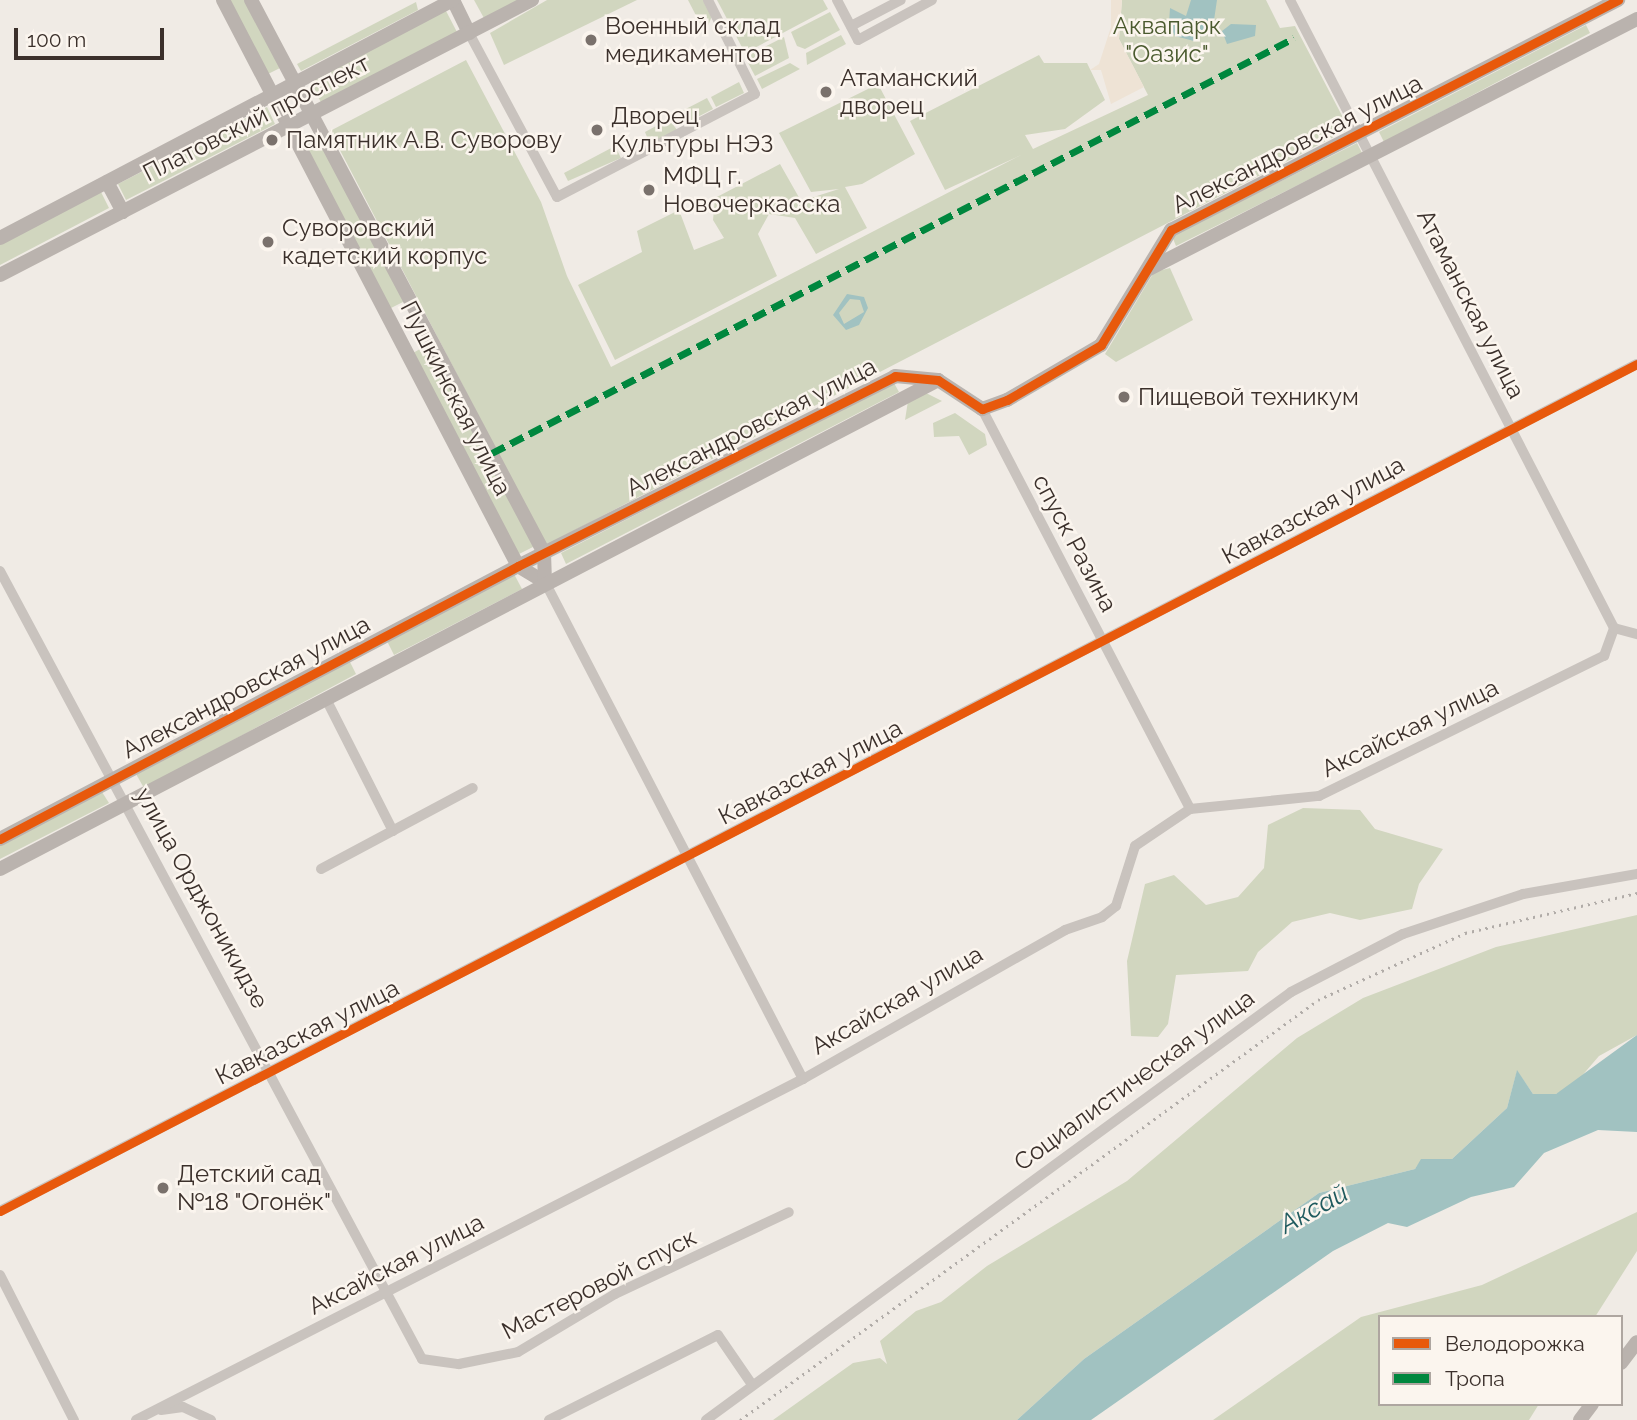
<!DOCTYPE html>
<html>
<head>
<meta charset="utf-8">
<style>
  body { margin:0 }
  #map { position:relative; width:1637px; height:1420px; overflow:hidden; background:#f0ebe5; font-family:Raleway,sans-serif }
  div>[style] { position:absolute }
  .green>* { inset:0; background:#d1d6bf }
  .plaza>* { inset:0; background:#eee3d5 }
  .water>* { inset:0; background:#a1c2c1 }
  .street>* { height:10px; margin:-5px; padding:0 5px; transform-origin:5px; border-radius:5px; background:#c9c3be }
  .secondary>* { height:14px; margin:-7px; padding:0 7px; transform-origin:7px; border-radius:7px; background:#bab3ae }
  .rail>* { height:2.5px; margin-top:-1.25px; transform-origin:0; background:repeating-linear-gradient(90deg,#b1aca8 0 2px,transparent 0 7px) }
  .quiet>* { height:7px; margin-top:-3.5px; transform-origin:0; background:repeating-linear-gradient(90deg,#00873e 0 14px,transparent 0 21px) }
  .cycleway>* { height:9px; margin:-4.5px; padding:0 4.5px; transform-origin:4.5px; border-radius:4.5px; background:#e8590c }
  .dots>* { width:19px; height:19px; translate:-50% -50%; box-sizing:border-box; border:4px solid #fbf5ee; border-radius:50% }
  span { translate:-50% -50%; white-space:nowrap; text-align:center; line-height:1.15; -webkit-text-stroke:5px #fbf5ee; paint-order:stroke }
  .poi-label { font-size:24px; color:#3b302b }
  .left { translate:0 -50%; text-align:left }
  .park-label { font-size:24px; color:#4a5a2e }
  .street-label { font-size:24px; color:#3b302b }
  .water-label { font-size:26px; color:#1f5a5e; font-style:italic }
  .legend { position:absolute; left:1378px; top:1315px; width:245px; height:91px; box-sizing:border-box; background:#fbf5ee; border:2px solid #aea6a0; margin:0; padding:9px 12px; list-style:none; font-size:21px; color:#3b302b }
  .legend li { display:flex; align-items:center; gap:14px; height:35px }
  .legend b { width:35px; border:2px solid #aea6a0 }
  .scale { position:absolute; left:14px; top:28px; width:150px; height:32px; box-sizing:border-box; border:4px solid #3b302b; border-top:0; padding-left:9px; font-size:21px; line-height:24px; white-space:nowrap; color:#3b302b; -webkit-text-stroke:5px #fbf5ee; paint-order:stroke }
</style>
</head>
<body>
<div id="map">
  <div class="green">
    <div style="clip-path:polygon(229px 0,248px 0,282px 67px,268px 74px)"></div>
    <div style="clip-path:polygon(474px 0,523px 0,485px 20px)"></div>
    <div style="clip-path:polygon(547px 0,637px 0,504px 65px,490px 33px)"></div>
    <div style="clip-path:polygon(688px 0,704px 0,712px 16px,705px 33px)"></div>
    <div style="clip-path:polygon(717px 0,823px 0,828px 9px,745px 53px)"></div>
    <div style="clip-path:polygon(1122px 0,1266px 0,1280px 28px,1295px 26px,1349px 129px,546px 545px,330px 131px,466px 60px,541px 202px,567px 276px,611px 367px,1021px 155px,945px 190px,910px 121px,1039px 55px,1044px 63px,1087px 63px,1105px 100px,1065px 129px,1025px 135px,1033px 149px,1148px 95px,1119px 39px)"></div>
    <div style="clip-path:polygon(416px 2px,418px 10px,301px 71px,297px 64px)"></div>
    <div style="clip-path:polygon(445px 9px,458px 34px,323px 106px,309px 80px)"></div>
    <div style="clip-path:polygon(830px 12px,840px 30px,805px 49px,797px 46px,791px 32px)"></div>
    <div style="clip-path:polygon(1586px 25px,1590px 33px,1384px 142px,1379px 132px)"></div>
    <div style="clip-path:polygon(841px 35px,846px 44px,807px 65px,806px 53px)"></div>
    <div style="clip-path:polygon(784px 37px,789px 58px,755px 76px,745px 57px)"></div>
    <div style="clip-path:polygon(790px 63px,800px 69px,762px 89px,757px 79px)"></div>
    <div style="clip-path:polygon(739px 82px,744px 93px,716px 107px,711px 97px)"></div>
    <div style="clip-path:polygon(878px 84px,915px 154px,862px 184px,845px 187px,867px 228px,816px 254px,795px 218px,769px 214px,758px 234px,777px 276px,615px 360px,578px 285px,642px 252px,637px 231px,679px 210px,694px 250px,724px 238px,713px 220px,715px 198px,780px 164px,801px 201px,839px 189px,811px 192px,779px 133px)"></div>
    <div style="clip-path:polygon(707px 98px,713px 109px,686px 123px,680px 112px)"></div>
    <div style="clip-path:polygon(267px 107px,275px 124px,126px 200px,118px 184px)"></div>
    <div style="clip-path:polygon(669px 119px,677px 130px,653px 142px,647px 137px,645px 132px)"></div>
    <div style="clip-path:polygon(317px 135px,405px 301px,389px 309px,303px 142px)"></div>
    <div style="clip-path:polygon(1357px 143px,1362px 153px,1176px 246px,1172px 236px)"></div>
    <div style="clip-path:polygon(615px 146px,621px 158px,568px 181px,564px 173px)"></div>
    <div style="clip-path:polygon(101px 192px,109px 208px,0 265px,0 244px)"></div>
    <div style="clip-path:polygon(1170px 268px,1193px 320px,1116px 362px,1105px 354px,1154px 272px)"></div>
    <div style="clip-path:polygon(427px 345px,535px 546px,517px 555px,413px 353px)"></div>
    <div style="clip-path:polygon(894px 383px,899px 392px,566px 564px,561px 553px)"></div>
    <div style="clip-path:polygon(926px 393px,942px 401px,905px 420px,908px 401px)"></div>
    <div style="clip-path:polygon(955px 413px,985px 434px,987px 445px,969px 455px,959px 436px,934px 437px,933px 423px)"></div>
    <div style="clip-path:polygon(513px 572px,522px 589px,394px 655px,386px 639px)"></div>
    <div style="clip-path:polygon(349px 660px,356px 674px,144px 788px,136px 774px)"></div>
    <div style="clip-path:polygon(102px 792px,109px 803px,0 859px,0 845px)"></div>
    <div style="clip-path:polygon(1303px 808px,1360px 810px,1375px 829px,1443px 849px,1419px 884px,1412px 909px,1360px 920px,1330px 913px,1292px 922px,1258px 952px,1248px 971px,1176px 975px,1168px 1024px,1158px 1037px,1131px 1036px,1127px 961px,1145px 884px,1174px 875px,1206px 905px,1238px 897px,1264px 868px,1268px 825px)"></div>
    <div style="clip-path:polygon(1637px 915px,1637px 1035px,1599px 1056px,1574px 1085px,1556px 1094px,1533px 1094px,1517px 1071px,1507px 1108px,1452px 1159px,1422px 1159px,1415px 1169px,1319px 1193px,1084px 1359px,1017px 1420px,773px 1420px,853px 1363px,880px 1358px,887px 1364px,880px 1341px,916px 1311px,941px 1302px,987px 1266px,1127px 1181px,1297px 1038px,1363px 998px,1496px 947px)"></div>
    <div style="clip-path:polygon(1637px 1212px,1637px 1251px,1595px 1317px,1380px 1317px,1380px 1404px,1539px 1404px,1529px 1420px,1213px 1420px,1361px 1317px,1482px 1285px)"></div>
  </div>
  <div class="plaza">
    <div style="clip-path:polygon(1111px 0,1122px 0,1119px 39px,1144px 87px,1111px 104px,1101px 70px,1090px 70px,1099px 64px,1111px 27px)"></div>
  </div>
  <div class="water">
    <div style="clip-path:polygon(1191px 0,1217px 0,1213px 27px,1194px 41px,1175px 36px,1169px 24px,1170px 8px,1186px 16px)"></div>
    <div style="clip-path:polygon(1231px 24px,1256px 25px,1255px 36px,1227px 44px,1222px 31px)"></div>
    <div style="clip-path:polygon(evenodd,847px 294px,864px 297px,868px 308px,859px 325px,846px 330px,833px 315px,847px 294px,850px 299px,860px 300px,864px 312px,844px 324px,839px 313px,850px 299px)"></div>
    <div style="clip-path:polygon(1637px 1035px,1637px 1132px,1598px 1130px,1544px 1153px,1514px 1187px,1471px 1197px,1407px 1227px,1388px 1223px,1333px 1251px,1091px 1420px,1017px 1420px,1084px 1359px,1319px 1193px,1415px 1169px,1421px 1159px,1452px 1159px,1507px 1108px,1517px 1070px,1533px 1094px,1556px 1094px)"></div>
  </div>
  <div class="street">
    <div style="left:837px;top:0;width:45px;rotate:62.3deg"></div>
    <div style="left:858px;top:40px;width:84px;rotate:-28.4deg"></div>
    <div style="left:1290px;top:0;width:707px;rotate:62.71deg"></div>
    <div style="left:851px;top:26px;width:56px;rotate:-27.5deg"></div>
    <div style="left:469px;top:33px;width:186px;rotate:61.8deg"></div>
    <div style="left:557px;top:197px;width:223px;rotate:-27.5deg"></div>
    <div style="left:755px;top:94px;width:105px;rotate:-116.6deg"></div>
    <div style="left:982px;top:409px;width:451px;rotate:62.5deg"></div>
    <div style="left:0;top:571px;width:894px;rotate:61.83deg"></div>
    <div style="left:422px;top:1359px;width:37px;rotate:8deg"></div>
    <div style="left:459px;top:1364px;width:60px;rotate:-11.5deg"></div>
    <div style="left:518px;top:1352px;width:113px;rotate:-30.9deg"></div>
    <div style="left:615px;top:1294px;width:192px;rotate:-25.2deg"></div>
    <div style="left:545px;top:582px;width:560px;rotate:62.57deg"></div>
    <div style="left:326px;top:699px;width:148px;rotate:63.1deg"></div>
    <div style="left:321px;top:869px;width:172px;rotate:-28.1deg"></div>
    <div style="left:0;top:1211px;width:1843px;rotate:-27.36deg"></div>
    <div style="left:0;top:1275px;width:163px;rotate:63deg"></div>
    <div style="left:161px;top:1410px;width:22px;rotate:-8deg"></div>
    <div style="left:183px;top:1407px;width:31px;rotate:25deg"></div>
    <div style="left:136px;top:1420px;width:749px;rotate:-27.08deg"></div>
    <div style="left:803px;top:1079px;width:301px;rotate:-29.6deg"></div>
    <div style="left:1065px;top:930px;width:39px;rotate:-19deg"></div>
    <div style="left:1102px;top:917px;width:18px;rotate:-38deg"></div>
    <div style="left:1116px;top:906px;width:63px;rotate:-72.4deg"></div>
    <div style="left:1135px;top:846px;width:66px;rotate:-33.9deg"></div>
    <div style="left:1190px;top:809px;width:130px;rotate:-5.8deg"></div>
    <div style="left:1319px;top:796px;width:318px;rotate:-26.2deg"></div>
    <div style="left:1604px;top:656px;width:30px;rotate:-70deg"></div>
    <div style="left:1614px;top:628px;width:24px;rotate:15deg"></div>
    <div style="left:549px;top:1420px;width:189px;rotate:-26.7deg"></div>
    <div style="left:718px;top:1335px;width:58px;rotate:55.5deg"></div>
    <div style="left:706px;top:1420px;width:725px;rotate:-36.19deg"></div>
    <div style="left:1291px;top:992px;width:126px;rotate:-27.4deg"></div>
    <div style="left:1403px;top:934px;width:126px;rotate:-18.4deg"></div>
    <div style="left:1523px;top:894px;width:116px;rotate:-10deg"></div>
  </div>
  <div class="secondary">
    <div style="left:223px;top:0;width:638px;rotate:62.47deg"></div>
    <div style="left:518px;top:566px;width:31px;rotate:31deg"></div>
    <div style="left:251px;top:0;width:626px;rotate:62.08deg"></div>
    <div style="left:544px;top:553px;width:29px;rotate:88deg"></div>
    <div style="left:453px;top:0;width:37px;rotate:64deg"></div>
    <div style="left:107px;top:182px;width:34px;rotate:62deg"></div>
    <div style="left:0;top:238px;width:512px;rotate:-27.72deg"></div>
    <div style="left:1149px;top:269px;width:548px;rotate:-27.13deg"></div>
    <div style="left:0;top:275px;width:599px;rotate:-27.34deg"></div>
    <div style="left:0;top:839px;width:586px;rotate:-27.79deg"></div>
    <div style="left:518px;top:566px;width:422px;rotate:-26.7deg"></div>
    <div style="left:895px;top:376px;width:43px;rotate:5.3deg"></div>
    <div style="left:938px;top:380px;width:53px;rotate:33.4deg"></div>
    <div style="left:982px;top:409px;width:27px;rotate:-20deg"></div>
    <div style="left:1007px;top:400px;width:109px;rotate:-30.3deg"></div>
    <div style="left:1101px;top:345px;width:135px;rotate:-58.7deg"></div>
    <div style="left:1171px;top:230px;width:503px;rotate:-27.23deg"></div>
    <div style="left:0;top:869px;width:1058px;rotate:-27.53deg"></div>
    <div style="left:1621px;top:1363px;width:26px;rotate:-53deg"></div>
    <div style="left:1580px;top:1420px;width:20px;rotate:-53deg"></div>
  </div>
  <div class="rail">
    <div style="left:740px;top:1420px;width:714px;rotate:-36deg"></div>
    <div style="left:1318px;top:1000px;width:162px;rotate:-24.5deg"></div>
    <div style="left:1465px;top:933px;width:177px;rotate:-13.1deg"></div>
  </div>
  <div class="quiet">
    <div style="left:492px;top:453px;width:903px;rotate:-27.36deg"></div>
  </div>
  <div class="cycleway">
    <div style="left:0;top:839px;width:586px;rotate:-27.79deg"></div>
    <div style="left:518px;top:566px;width:422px;rotate:-26.7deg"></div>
    <div style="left:895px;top:376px;width:43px;rotate:5.3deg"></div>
    <div style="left:938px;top:380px;width:53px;rotate:33.4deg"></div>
    <div style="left:982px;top:409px;width:27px;rotate:-20deg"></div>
    <div style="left:1007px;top:400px;width:109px;rotate:-30.3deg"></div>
    <div style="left:1101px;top:345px;width:135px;rotate:-58.7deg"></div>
    <div style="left:1171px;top:230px;width:503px;rotate:-27.23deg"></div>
    <div style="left:0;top:1211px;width:1843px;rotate:-27.36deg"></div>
  </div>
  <div class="dots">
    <div style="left:591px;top:40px;background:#7a716c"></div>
    <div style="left:826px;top:92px;background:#7a716c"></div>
    <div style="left:597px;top:130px;background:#7a716c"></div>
    <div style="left:272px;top:140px;background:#7a716c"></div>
    <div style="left:649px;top:190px;background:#7a716c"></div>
    <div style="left:268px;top:242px;background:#7a716c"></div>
    <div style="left:1124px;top:397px;background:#7a716c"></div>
    <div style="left:163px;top:1188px;background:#7a716c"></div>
  </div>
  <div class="poi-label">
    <span class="left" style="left:605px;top:40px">Военный склад<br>медикаментов</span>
    <span class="left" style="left:840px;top:92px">Атаманский<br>дворец</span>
    <span class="left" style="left:611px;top:130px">Дворец<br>Культуры НЭЗ</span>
    <span class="left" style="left:286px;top:140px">Памятник А.В. Суворову</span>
    <span class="left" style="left:663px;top:190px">МФЦ г.<br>Новочеркасска</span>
    <span class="left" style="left:282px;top:242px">Суворовский<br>кадетский корпус</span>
    <span class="left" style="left:1138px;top:397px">Пищевой техникум</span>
    <span class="left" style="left:177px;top:1188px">Детский сад<br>№18 "Огонёк"</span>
  </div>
  <div class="park-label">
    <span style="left:1167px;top:40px">Аквапарк<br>"Оазис"</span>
  </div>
  <div class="street-label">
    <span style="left:256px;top:118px;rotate:-27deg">Платовский проспект</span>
    <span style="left:1297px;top:144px;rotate:-27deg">Александровская улица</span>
    <span style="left:1471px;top:304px;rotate:63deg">Атаманская улица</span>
    <span style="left:456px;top:398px;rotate:63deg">Пушкинская улица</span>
    <span style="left:751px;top:427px;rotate:-27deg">Александровская улица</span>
    <span style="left:1313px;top:510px;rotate:-28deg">Кавказская улица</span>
    <span style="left:1075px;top:543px;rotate:62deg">спуск Разина</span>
    <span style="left:246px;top:687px;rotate:-28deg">Александровская улица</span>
    <span style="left:1410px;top:728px;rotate:-26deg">Аксайская улица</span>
    <span style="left:810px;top:772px;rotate:-27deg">Кавказская улица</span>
    <span style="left:202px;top:898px;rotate:61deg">улица Орджоникидзе</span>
    <span style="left:897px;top:1000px;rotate:-30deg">Аксайская улица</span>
    <span style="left:307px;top:1032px;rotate:-27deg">Кавказская улица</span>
    <span style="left:1134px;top:1080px;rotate:-36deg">Социалистическая улица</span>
    <span style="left:396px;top:1264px;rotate:-27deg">Аксайская улица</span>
    <span style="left:599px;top:1284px;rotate:-27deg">Мастеровой спуск</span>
  </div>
  <div class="water-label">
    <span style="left:1314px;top:1209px;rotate:-29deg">Аксай</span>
  </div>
  <ul class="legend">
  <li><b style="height:9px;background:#e8590c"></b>Велодорожка</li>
  <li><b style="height:9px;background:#00873e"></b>Тропа</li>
  </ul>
  <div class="scale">100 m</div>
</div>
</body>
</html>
